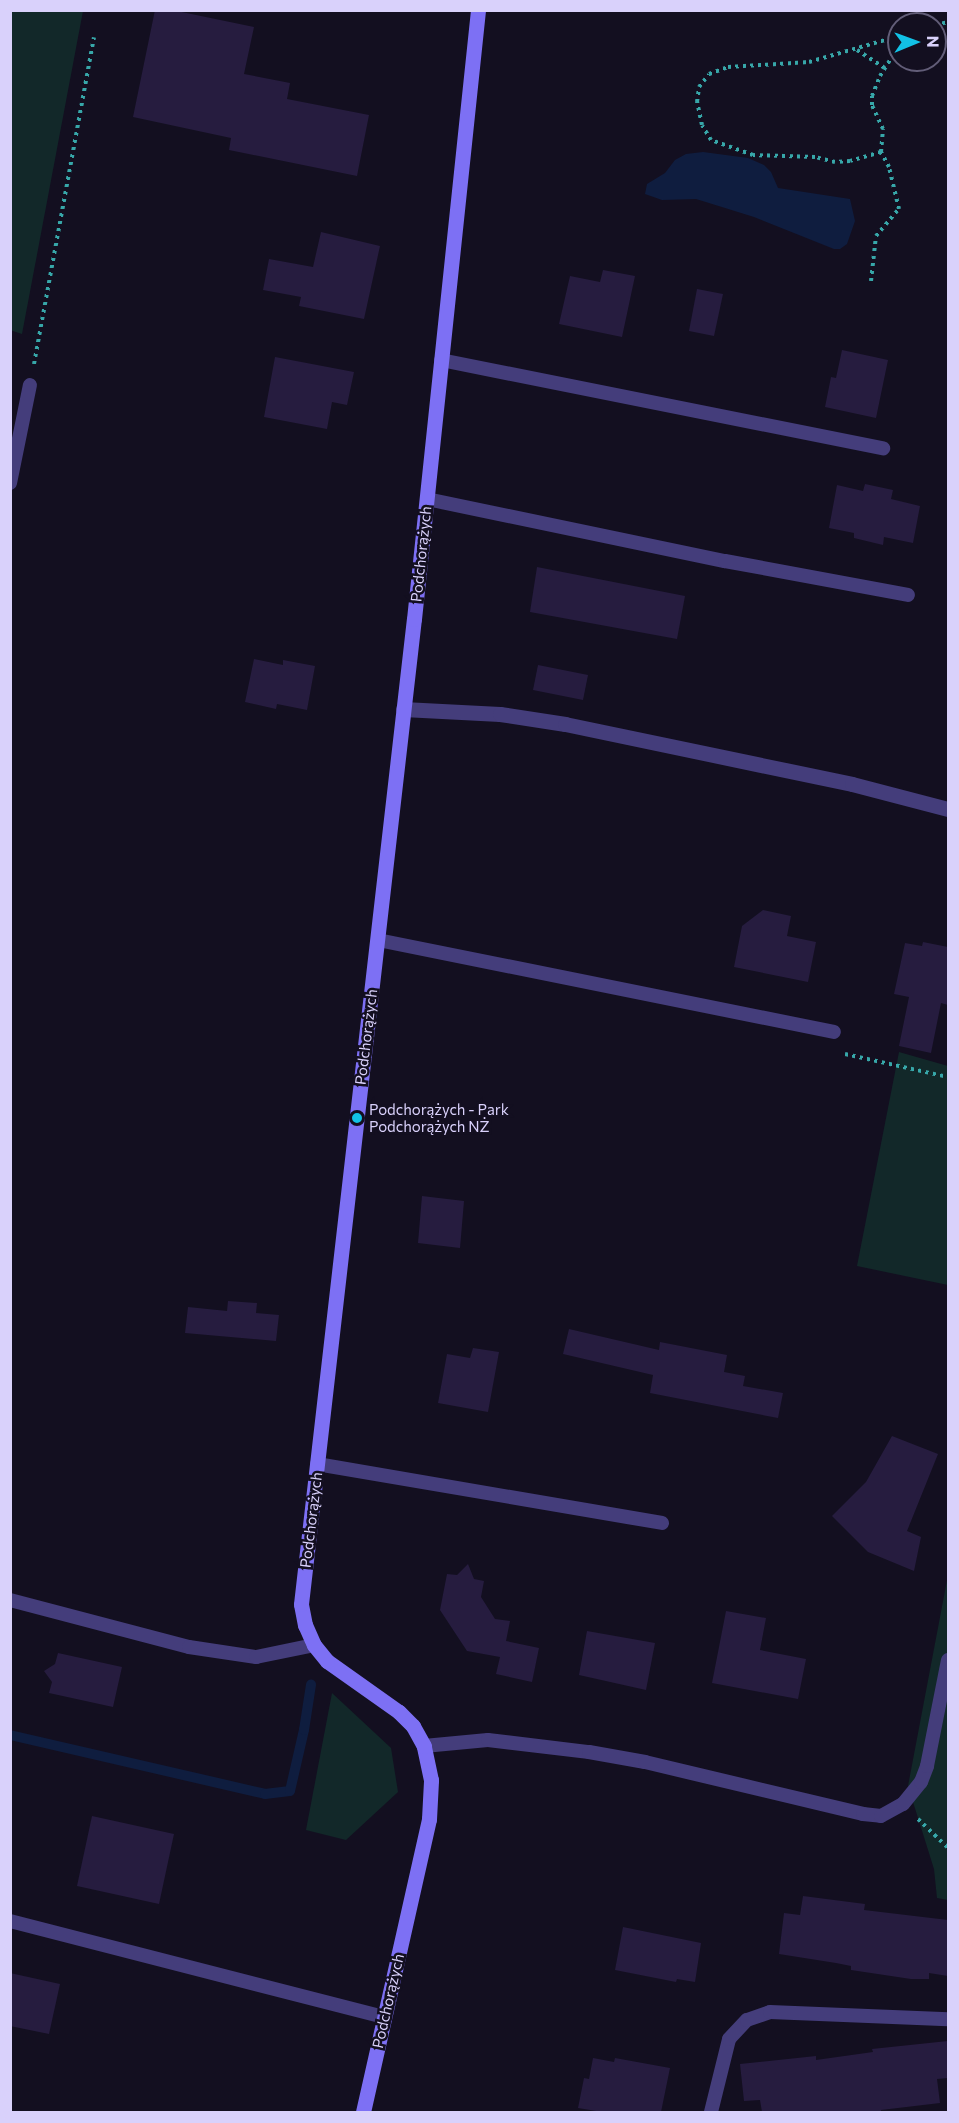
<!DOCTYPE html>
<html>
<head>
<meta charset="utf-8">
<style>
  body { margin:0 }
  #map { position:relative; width:959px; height:2123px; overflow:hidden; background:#130f20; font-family:Commissioner,sans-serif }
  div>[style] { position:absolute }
  .green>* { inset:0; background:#122829 }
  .water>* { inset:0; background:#0f1d3f }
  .stream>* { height:10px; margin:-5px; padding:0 5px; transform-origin:5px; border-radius:5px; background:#0f1d3f }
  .building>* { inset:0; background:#261c3f }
  .path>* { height:4px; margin-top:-2px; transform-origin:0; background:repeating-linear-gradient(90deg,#37a7a9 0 3px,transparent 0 7.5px) }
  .lane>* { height:14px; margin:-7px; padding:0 7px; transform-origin:7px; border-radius:7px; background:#443d7b }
  .street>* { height:15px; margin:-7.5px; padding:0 7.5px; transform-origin:7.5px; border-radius:7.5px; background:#443d7b }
  .secondary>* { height:15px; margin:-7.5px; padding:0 7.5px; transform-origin:7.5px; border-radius:7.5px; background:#7d70f4 }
  .dots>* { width:16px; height:16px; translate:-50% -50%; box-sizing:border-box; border:3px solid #130f20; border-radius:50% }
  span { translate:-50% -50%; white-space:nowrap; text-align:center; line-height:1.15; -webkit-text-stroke:5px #130f20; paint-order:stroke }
  .street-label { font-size:15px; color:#d9d1fb }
  .poi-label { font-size:15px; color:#d9d1fb }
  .left { translate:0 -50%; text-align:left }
  .frame { position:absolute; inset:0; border:12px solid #d9d1fb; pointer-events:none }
  .north { position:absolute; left:887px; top:12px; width:60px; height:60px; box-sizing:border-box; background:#130f20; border:2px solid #625d78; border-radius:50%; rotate:89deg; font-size:16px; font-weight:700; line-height:24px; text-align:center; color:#d9d1fb }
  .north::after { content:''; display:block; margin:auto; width:21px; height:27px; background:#12c1e6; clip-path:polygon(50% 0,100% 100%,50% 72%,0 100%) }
</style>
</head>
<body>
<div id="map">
  <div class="green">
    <div style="clip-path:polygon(10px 11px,83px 11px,22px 334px,10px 330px)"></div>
    <div style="clip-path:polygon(899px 1052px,948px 1066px,948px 1285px,857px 1266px)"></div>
    <div style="clip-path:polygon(948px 1575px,948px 1900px,937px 1898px,934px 1869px,908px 1786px)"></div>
    <div style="clip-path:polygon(332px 1693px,391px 1748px,398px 1792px,346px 1840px,306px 1830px)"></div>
  </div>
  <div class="water">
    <div style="clip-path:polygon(703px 152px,748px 158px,764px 165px,771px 172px,778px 188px,850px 199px,855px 221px,847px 244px,840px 249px,834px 249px,754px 217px,709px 203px,696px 199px,662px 200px,645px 194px,647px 184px,665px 173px,675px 160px,686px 154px)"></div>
  </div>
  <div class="stream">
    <div style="left:10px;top:1735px;width:262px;rotate:13deg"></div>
    <div style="left:265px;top:1794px;width:25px;rotate:-7deg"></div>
    <div style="left:290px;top:1791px;width:63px;rotate:-77.1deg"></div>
    <div style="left:304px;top:1730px;width:46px;rotate:-81.2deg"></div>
  </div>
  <div class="building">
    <div style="clip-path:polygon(155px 10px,172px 10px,254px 27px,244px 74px,290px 83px,287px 99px,369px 115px,357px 176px,229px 150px,231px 138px,133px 117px)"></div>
    <div style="clip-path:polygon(321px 232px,380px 246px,364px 319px,299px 306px,301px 297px,263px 290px,269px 259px,313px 267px)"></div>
    <div style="clip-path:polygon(603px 270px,635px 276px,622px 337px,559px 324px,570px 276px,600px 282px)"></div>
    <div style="clip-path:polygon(697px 289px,723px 294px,714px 336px,689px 331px)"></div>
    <div style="clip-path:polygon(842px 350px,888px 360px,876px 418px,825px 407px,831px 377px,836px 378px)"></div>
    <div style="clip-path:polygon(275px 357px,354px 372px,347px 405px,332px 402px,327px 429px,264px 417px)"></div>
    <div style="clip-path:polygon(865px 484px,893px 490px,891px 499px,920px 506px,913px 543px,884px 537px,883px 545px,854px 538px,854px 533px,829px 528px,837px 485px,863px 491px)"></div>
    <div style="clip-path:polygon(537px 567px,685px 596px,677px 639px,530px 612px)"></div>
    <div style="clip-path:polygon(254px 659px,283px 665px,283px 660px,315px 666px,307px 710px,277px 704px,276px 709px,245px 702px)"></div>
    <div style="clip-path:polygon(538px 665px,588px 675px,583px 700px,533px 690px)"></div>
    <div style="clip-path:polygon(763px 910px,791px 916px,787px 936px,816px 942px,808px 982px,734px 967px,742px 926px)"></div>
    <div style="clip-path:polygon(923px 942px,948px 947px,948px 1005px,941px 1003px,931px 1053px,899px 1046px,909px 997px,894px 994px,905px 943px,922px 946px)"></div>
    <div style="clip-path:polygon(422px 1196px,464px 1201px,460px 1248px,418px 1243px)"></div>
    <div style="clip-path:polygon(228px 1301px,257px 1303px,256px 1313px,279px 1315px,276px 1341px,185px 1333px,188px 1307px,227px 1311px)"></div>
    <div style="clip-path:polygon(569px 1329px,659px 1350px,660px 1342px,727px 1355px,724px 1372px,745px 1376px,743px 1386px,783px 1393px,778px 1418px,650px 1393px,653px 1375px,563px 1354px)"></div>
    <div style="clip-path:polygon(473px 1348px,499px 1352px,488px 1412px,438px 1403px,447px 1354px,470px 1358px)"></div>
    <div style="clip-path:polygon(892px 1436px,938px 1454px,907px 1531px,921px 1537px,914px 1571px,868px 1552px,832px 1516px,866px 1482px)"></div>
    <div style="clip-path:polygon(468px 1564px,474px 1579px,484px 1581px,481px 1597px,495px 1619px,510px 1621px,506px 1641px,539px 1648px,532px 1682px,496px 1674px,500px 1657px,467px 1651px,440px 1610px,447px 1574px,457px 1575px)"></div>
    <div style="clip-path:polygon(726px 1611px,766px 1618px,760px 1650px,806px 1659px,798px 1699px,712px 1683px)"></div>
    <div style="clip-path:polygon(587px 1631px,655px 1643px,646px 1690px,579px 1675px)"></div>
    <div style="clip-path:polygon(58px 1653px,122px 1667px,113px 1707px,49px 1693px,52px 1682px,44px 1671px,55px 1664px)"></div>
    <div style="clip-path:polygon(92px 1816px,174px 1834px,159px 1904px,77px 1886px)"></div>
    <div style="clip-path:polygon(803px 1896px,865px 1904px,864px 1910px,948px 1920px,948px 1976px,929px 1973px,929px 1979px,911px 1979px,851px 1970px,851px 1966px,836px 1963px,779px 1954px,784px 1913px,800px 1915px)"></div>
    <div style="clip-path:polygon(623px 1927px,701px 1943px,695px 1982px,677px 1979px,676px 1982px,615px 1970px)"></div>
    <div style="clip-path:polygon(10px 1973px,60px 1984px,49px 2034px,10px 2026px)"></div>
    <div style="clip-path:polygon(948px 2041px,948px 2078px,937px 2079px,940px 2103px,881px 2110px,881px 2112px,762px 2112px,760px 2100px,744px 2101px,740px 2064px,816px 2056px,816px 2060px,873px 2052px,872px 2049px)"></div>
    <div style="clip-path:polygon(593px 2058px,614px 2062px,615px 2058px,670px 2068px,661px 2112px,602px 2112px,578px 2108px,584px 2078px,589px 2079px)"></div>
  </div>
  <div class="path">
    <div style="left:935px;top:25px;width:13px;rotate:-13deg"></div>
    <div style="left:857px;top:50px;width:33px;rotate:33deg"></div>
    <div style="left:881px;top:152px;width:23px;rotate:-85deg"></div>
    <div style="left:883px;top:129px;width:26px;rotate:-115deg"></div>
    <div style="left:872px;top:105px;width:9px;rotate:-90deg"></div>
    <div style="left:872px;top:96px;width:22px;rotate:-68deg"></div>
    <div style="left:880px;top:76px;width:36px;rotate:-58deg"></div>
    <div style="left:871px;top:281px;width:45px;rotate:-83.7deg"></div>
    <div style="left:876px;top:236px;width:35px;rotate:-50deg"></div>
    <div style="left:899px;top:209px;width:43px;rotate:-103.4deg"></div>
    <div style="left:889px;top:167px;width:17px;rotate:-118deg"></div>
    <div style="left:881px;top:152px;width:32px;rotate:164deg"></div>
    <div style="left:850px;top:161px;width:15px;rotate:176deg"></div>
    <div style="left:835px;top:162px;width:21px;rotate:-166deg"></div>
    <div style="left:815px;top:157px;width:62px;rotate:-178.2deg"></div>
    <div style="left:753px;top:155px;width:45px;rotate:-160.3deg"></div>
    <div style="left:711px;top:140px;width:17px;rotate:-121deg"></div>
    <div style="left:702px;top:125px;width:24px;rotate:-102deg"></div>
    <div style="left:697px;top:102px;width:15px;rotate:-82deg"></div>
    <div style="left:699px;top:87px;width:16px;rotate:-52deg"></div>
    <div style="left:709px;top:74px;width:20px;rotate:-20deg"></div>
    <div style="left:728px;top:67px;width:81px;rotate:-3.5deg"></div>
    <div style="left:809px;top:62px;width:94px;rotate:-16.1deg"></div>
    <div style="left:34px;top:364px;width:332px;rotate:-79.6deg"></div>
    <div style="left:845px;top:1054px;width:106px;rotate:12.6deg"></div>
    <div style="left:918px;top:1819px;width:42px;rotate:44deg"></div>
  </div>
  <div class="lane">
    <div style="left:441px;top:360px;width:451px;rotate:11.3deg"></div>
    <div style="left:10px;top:483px;width:100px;rotate:-78.5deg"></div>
    <div style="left:427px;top:499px;width:304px;rotate:11.8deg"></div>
    <div style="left:725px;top:561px;width:186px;rotate:10.5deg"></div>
    <div style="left:378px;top:940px;width:465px;rotate:11.4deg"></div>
    <div style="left:317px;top:1464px;width:350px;rotate:9.7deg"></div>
    <div style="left:10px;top:1600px;width:185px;rotate:14.7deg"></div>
    <div style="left:189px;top:1647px;width:68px;rotate:8.5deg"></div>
    <div style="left:256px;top:1657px;width:59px;rotate:-11.7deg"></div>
    <div style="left:424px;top:1746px;width:64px;rotate:-5.4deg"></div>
    <div style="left:488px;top:1740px;width:102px;rotate:6.8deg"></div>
    <div style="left:589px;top:1752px;width:57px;rotate:10.1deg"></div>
    <div style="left:645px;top:1762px;width:224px;rotate:13.4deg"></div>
    <div style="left:863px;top:1814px;width:18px;rotate:6deg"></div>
    <div style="left:881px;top:1816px;width:25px;rotate:-29deg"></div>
    <div style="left:903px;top:1804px;width:28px;rotate:-51deg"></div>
    <div style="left:921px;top:1782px;width:17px;rotate:-69deg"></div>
    <div style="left:927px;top:1766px;width:108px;rotate:-78.8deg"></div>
    <div style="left:10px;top:1921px;width:386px;rotate:14.4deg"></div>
    <div style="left:711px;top:2112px;width:75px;rotate:-76.1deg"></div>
    <div style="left:729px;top:2039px;width:26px;rotate:-47deg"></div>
    <div style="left:747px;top:2020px;width:24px;rotate:-19deg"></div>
    <div style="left:770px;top:2012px;width:178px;rotate:2.3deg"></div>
  </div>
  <div class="street">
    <div style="left:403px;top:709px;width:97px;rotate:3deg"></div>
    <div style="left:500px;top:714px;width:66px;rotate:8.7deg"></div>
    <div style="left:565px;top:724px;width:293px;rotate:11.8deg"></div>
    <div style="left:852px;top:784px;width:99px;rotate:14.6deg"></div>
  </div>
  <div class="secondary">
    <div style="left:363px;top:2112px;width:300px;rotate:-77.3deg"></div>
    <div style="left:429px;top:1819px;width:39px;rotate:-87deg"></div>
    <div style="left:431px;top:1780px;width:35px;rotate:-102deg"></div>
    <div style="left:424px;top:1746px;width:23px;rotate:-119deg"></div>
    <div style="left:413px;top:1726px;width:20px;rotate:-135deg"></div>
    <div style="left:399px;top:1712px;width:88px;rotate:-144.7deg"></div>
    <div style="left:327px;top:1661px;width:21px;rotate:-129deg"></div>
    <div style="left:314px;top:1645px;width:22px;rotate:-114deg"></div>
    <div style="left:305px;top:1625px;width:21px;rotate:-101deg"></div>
    <div style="left:301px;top:1604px;width:991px;rotate:-83.46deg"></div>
    <div style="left:414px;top:619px;width:612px;rotate:-84deg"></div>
  </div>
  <div class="dots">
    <div style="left:357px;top:1118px;background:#12c1e6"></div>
  </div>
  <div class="street-label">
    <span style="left:421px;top:554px;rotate:-84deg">Podchorążych</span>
    <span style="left:366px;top:1037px;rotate:-83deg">Podchorążych</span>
    <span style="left:311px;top:1520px;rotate:-83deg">Podchorążych</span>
    <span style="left:388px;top:2001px;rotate:-77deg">Podchorążych</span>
  </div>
  <div class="poi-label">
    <span class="left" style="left:369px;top:1118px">Podchorążych - Park<br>Podchorążych NŻ</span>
  </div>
  <div class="frame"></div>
  <div class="north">N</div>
</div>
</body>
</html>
